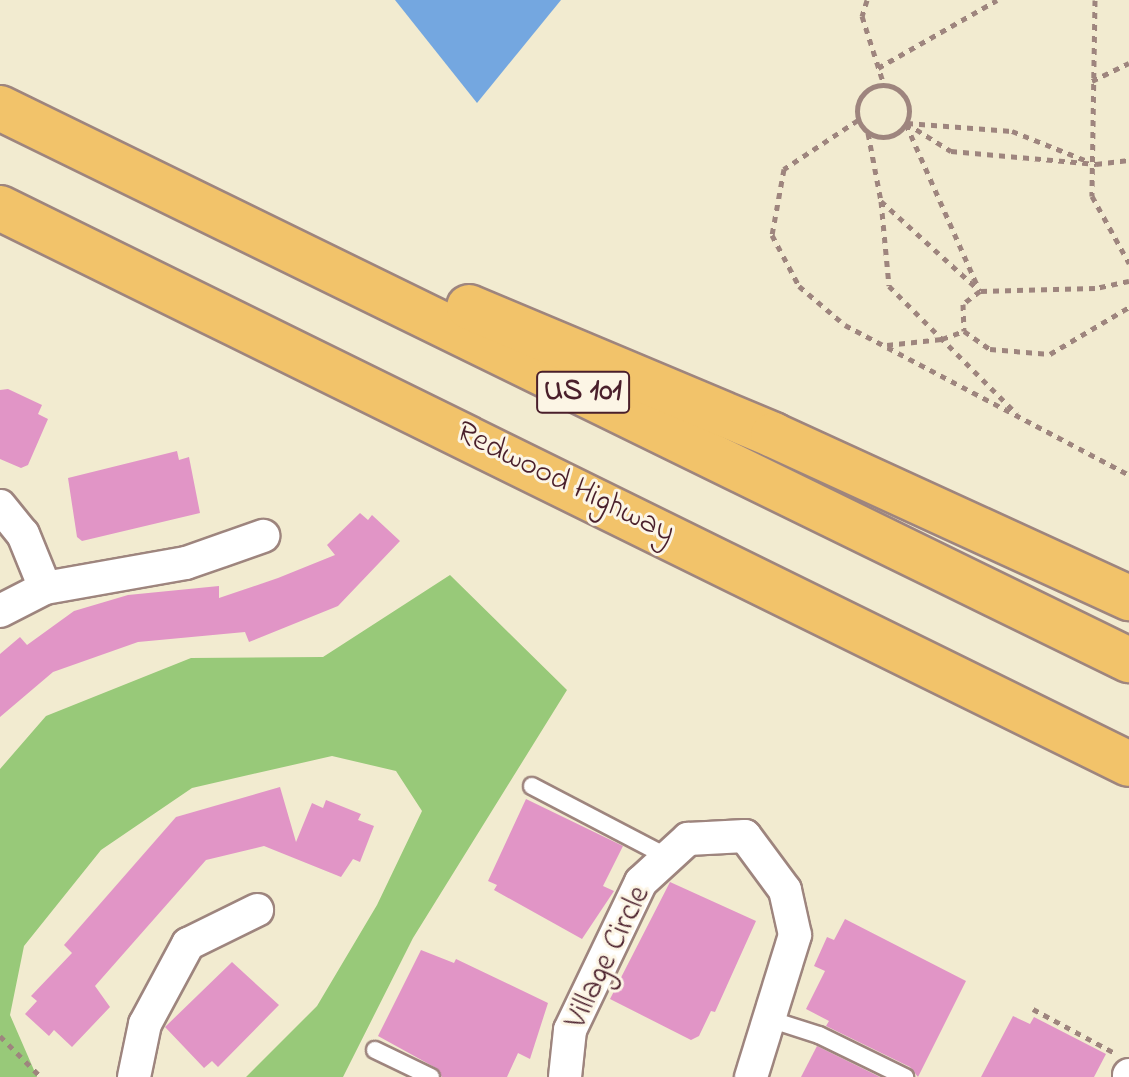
<!DOCTYPE html>
<html>
<head>
<meta charset="utf-8">
<style>
  body { margin:0 }
  #map { position:relative; width:1129px; height:1077px; overflow:hidden; background:#f2ebd0; font-family:"Indie Flower",sans-serif }
  div>[style] { position:absolute }
  .green>* { inset:0; background:#98c979 }
  .water>* { inset:0; background:#74a7e0 }
  .building>* { inset:0; background:#e195c6 }
  .path>* { height:5px; margin-top:-2.5px; transform-origin:0; background:repeating-linear-gradient(90deg,#9e857e 0 6px,transparent 0 12px) }
  .path>.ring { margin:-2.5px; padding:0; box-sizing:content-box; background:none; border:5px solid #9e857e; border-radius:50% }
  .roads { filter:drop-shadow(2px 0 #9e857e) drop-shadow(-2px 0 #9e857e) drop-shadow(0 2px #9e857e) drop-shadow(0 -2px #9e857e) }
  .service>* { height:16px; margin:-8px; padding:0 8px; transform-origin:8px; border-radius:8px; background:#fff }
  .minor>* { height:32px; margin:-16px; padding:0 16px; transform-origin:16px; border-radius:16px; background:#fff }
  .motorway>* { height:44px; margin:-22px; padding:0 22px; transform-origin:22px; border-radius:22px; background:#f2c36a }
  span { translate:-50% -50%; white-space:nowrap; text-align:center; line-height:1.15; -webkit-text-stroke:6px #fcf5e5; paint-order:stroke }
  .shield-label span { padding:2px 6px; background:#fcf5e5; border:2px solid; border-radius:6px; -webkit-text-stroke-width:0 }
  .shield-label { font-size:30px; color:#4a1f2b; font-weight:700 }
  .street-label { font-size:32px; color:#4a1f2b }
</style>
</head>
<body>
<div id="map">
  <div class="green">
    <div style="clip-path:polygon(450px 575px,567px 690px,413px 938px,343px 1077px,246px 1077px,317px 1006px,377px 905px,422px 811px,396px 771px,332px 756px,192px 788px,101px 850px,24px 946px,10px 1015px,37px 1077px,0 1077px,0 769px,46px 716px,191px 658px,323px 657px)"></div>
  </div>
  <div class="water">
    <div style="clip-path:polygon(395px 0,561px 0,477px 103px)"></div>
  </div>
  <div class="building">
    <div style="clip-path:polygon(8px 389px,42px 405px,38px 414px,48px 419px,28px 465px,21px 468px,0 459px,0 390px)"></div>
    <div style="clip-path:polygon(177px 451px,179px 460px,189px 457px,200px 513px,82px 541px,77px 537px,68px 478px)"></div>
    <div style="clip-path:polygon(360px 513px,368px 520px,372px 515px,400px 541px,338px 606px,249px 642px,245px 632px,138px 642px,53px 672px,0 717px,0 654px,20px 637px,27px 645px,74px 611px,128px 595px,219px 586px,219px 598px,278px 578px,335px 555px,327px 545px)"></div>
    <div style="clip-path:polygon(280px 787px,296px 842px,312px 803px,323px 808px,326px 800px,361px 814px,358px 820px,374px 826px,360px 862px,353px 859px,341px 877px,264px 846px,206px 860px,95px 986px,110px 1007px,72px 1047px,54px 1030px,49px 1036px,25px 1014px,37px 1001px,31px 996px,72px 953px,64px 945px,176px 817px)"></div>
    <div style="clip-path:polygon(526px 799px,623px 846px,603px 886px,614px 891px,582px 939px,494px 890px,497px 885px,488px 881px)"></div>
    <div style="clip-path:polygon(670px 882px,756px 921px,715px 1012px,711px 1011px,699px 1036px,691px 1040px,610px 999px)"></div>
    <div style="clip-path:polygon(845px 919px,966px 981px,918px 1077px,910px 1067px,826px 1026px,829px 1021px,806px 1009px,825px 971px,814px 966px,827px 937px,834px 940px)"></div>
    <div style="clip-path:polygon(421px 950px,454px 963px,456px 959px,548px 1003px,530px 1059px,518px 1053px,507px 1077px,442px 1077px,436px 1068px,378px 1036px)"></div>
    <div style="clip-path:polygon(232px 962px,279px 1005px,218px 1067px,212px 1061px,204px 1068px,165px 1027px)"></div>
    <div style="clip-path:polygon(1013px 1016px,1030px 1024px,1034px 1017px,1106px 1054px,1094px 1077px,981px 1077px)"></div>
    <div style="clip-path:polygon(817px 1046px,880px 1077px,801px 1077px)"></div>
  </div>
  <div class="path">
    <div style="left:867px;top:0;width:17px;rotate:107deg"></div>
    <div style="left:862px;top:16px;width:72px;rotate:72.3deg"></div>
    <div style="left:1095px;top:0;width:196px;rotate:90.9deg"></div>
    <div style="left:1092px;top:196px;width:77px;rotate:61.1deg"></div>
    <div style="left:878px;top:68px;width:137px;rotate:-29.7deg"></div>
    <div style="left:1092px;top:81px;width:41px;rotate:-25.9deg"></div>
    <div class="ring" style="left:857px;top:85px;width:47px;height:47px"></div>
    <div style="left:858px;top:120px;width:89px;rotate:146.5deg"></div>
    <div style="left:784px;top:169px;width:67px;rotate:100.3deg"></div>
    <div style="left:772px;top:235px;width:58px;rotate:62.1deg"></div>
    <div style="left:799px;top:286px;width:60px;rotate:40.3deg"></div>
    <div style="left:845px;top:325px;width:321px;rotate:27.8deg"></div>
    <div style="left:906px;top:123px;width:53px;rotate:31.9deg"></div>
    <div style="left:951px;top:151px;width:146px;rotate:5.1deg"></div>
    <div style="left:1096px;top:164px;width:33px;rotate:-7deg"></div>
    <div style="left:907px;top:123px;width:105px;rotate:4.4deg"></div>
    <div style="left:1012px;top:131px;width:84px;rotate:21.7deg"></div>
    <div style="left:906px;top:124px;width:178px;rotate:66.2deg"></div>
    <div style="left:868px;top:133px;width:69px;rotate:79.2deg"></div>
    <div style="left:881px;top:201px;width:134px;rotate:42.3deg"></div>
    <div style="left:881px;top:201px;width:85px;rotate:84.6deg"></div>
    <div style="left:889px;top:286px;width:181px;rotate:45deg"></div>
    <div style="left:1129px;top:281px;width:35px;rotate:168deg"></div>
    <div style="left:1095px;top:288px;width:115px;rotate:178.5deg"></div>
    <div style="left:980px;top:291px;width:21px;rotate:143deg"></div>
    <div style="left:963px;top:304px;width:27px;rotate:88deg"></div>
    <div style="left:964px;top:331px;width:32px;rotate:35deg"></div>
    <div style="left:990px;top:349px;width:60px;rotate:4.8deg"></div>
    <div style="left:1050px;top:354px;width:92px;rotate:-30.7deg"></div>
    <div style="left:887px;top:345px;width:55px;rotate:-6.2deg"></div>
    <div style="left:942px;top:339px;width:23px;rotate:-20deg"></div>
    <div style="left:1033px;top:1009px;width:91px;rotate:28.3deg"></div>
    <div style="left:0;top:1036px;width:58px;rotate:45deg"></div>
  </div>
  <div class="roads">
    <div class="service">
      <div style="left:532px;top:786px;width:153px;rotate:27.6deg"></div>
      <div style="left:769px;top:1019px;width:52px;rotate:17.7deg"></div>
      <div style="left:819px;top:1035px;width:96px;rotate:26deg"></div>
      <div style="left:375px;top:1050px;width:62px;rotate:25.7deg"></div>
    </div>
    <div class="minor">
      <div style="left:0;top:506px;width:36px;rotate:51deg"></div>
      <div style="left:23px;top:534px;width:58px;rotate:67.8deg"></div>
      <div style="left:0;top:611px;width:51px;rotate:-27.1deg"></div>
      <div style="left:45px;top:588px;width:143px;rotate:-10.1deg"></div>
      <div style="left:186px;top:563px;width:82px;rotate:-19.3deg"></div>
      <div style="left:134px;top:1077px;width:54px;rotate:-78.3deg"></div>
      <div style="left:145px;top:1024px;width:91px;rotate:-61.7deg"></div>
      <div style="left:188px;top:944px;width:77px;rotate:-26.2deg"></div>
      <div style="left:565px;top:1077px;width:47px;rotate:-83.9deg"></div>
      <div style="left:570px;top:1030px;width:164px;rotate:-64.4deg"></div>
      <div style="left:641px;top:882px;width:64px;rotate:-42.5deg"></div>
      <div style="left:688px;top:839px;width:57px;rotate:-3deg"></div>
      <div style="left:745px;top:836px;width:67px;rotate:53.5deg"></div>
      <div style="left:785px;top:890px;width:46px;rotate:77.5deg"></div>
      <div style="left:795px;top:935px;width:149px;rotate:107.2deg"></div>
      <div style="left:1129px;top:1077px;width:2px;rotate:-90deg"></div>
    </div>
    <div class="motorway">
      <div style="left:0;top:108px;width:1257px;rotate:26.06deg"></div>
      <div style="left:0;top:208px;width:1258px;rotate:26.22deg"></div>
      <div style="left:469px;top:307px;width:330px;rotate:22.8deg"></div>
      <div style="left:773px;top:435px;width:392px;rotate:24.6deg"></div>
    </div>
  </div>
  <div class="shield-label">
    <span style="left:583px;top:392px">US 101</span>
  </div>
  <div class="street-label">
    <span style="left:565px;top:484px;rotate:26deg">Redwood Highway</span>
    <span style="left:609px;top:958px;rotate:-64deg">Village Circle</span>
  </div>
</div>
</body>
</html>
